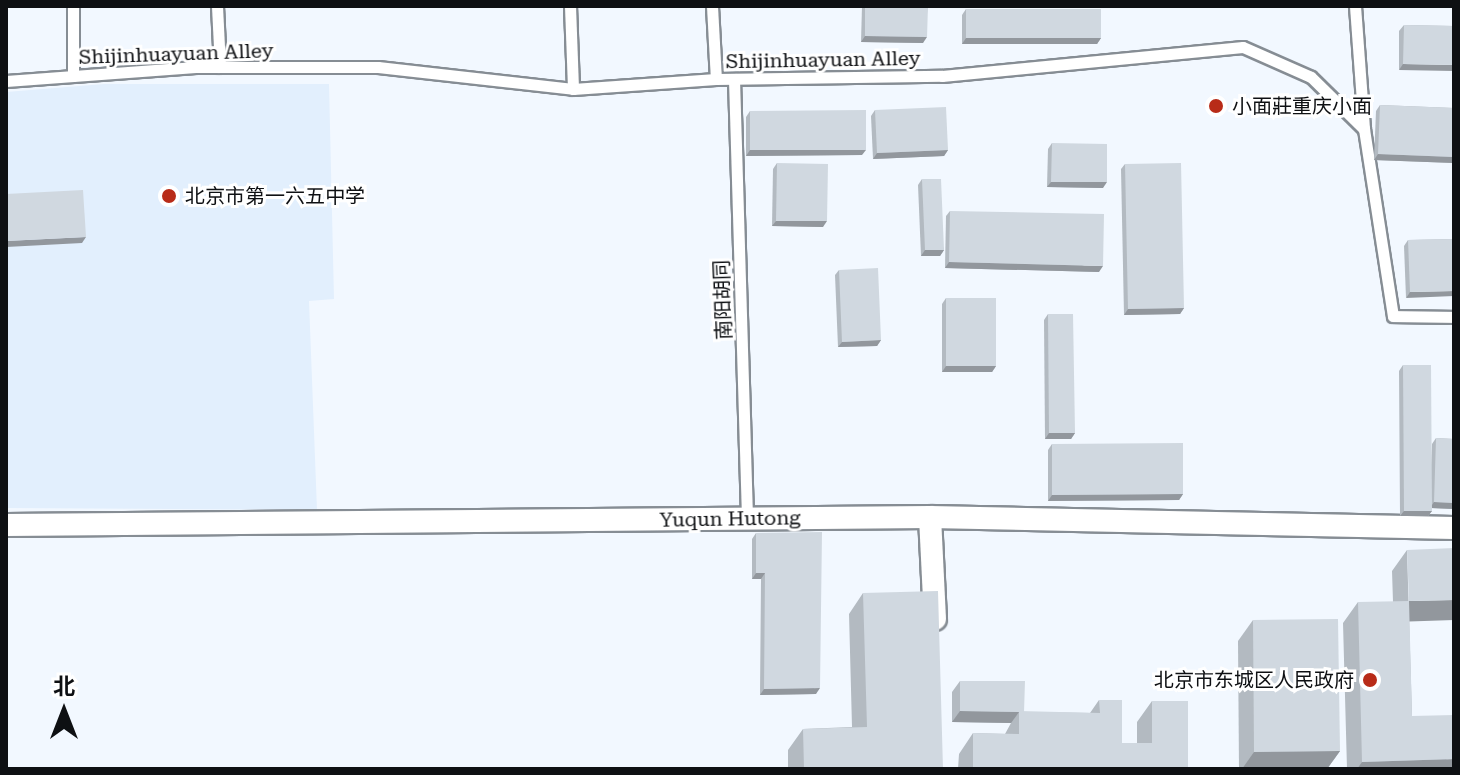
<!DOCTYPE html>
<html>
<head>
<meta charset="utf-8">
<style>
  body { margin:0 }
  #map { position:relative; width:1460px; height:775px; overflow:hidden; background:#f2f8ff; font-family:"Roboto Serif","Noto Sans SC",serif }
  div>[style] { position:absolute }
  .built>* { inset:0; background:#e2effd }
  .roads { filter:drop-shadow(2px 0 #868d94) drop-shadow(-2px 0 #868d94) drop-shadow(0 2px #868d94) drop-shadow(0 -2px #868d94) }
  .lane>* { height:11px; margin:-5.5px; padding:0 5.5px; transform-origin:5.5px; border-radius:5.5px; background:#fff }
  .street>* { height:22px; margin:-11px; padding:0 11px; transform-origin:11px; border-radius:11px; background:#fff }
  .wall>* { inset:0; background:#b3bac1 }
  .shaded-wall>* { inset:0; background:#92979d }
  .building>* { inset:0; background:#d0d8e0 }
  .dots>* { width:22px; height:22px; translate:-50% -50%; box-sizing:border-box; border:4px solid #fff; border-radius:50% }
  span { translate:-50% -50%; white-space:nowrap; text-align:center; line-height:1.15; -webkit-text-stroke:6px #fff; paint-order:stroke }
  .street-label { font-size:20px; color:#0e1013 }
  .poi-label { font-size:20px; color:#0e1013 }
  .left { translate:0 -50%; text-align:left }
  .right { translate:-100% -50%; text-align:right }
  .frame { position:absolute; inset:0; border:8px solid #0e1013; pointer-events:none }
  .north { position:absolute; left:24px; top:671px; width:80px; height:80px; -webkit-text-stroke:6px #fff; paint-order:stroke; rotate:0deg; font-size:22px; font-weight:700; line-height:32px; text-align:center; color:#0e1013 }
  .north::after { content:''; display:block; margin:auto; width:28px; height:36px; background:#0e1013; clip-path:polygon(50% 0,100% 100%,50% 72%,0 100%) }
</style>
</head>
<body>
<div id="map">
  <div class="built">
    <div style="clip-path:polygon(104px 84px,329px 84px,334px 299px,309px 301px,317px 510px,6px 508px,6px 92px)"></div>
  </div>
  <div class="roads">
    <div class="lane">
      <div style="left:73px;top:6px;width:70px;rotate:90deg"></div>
      <div style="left:217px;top:6px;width:61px;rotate:87.2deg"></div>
      <div style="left:570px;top:6px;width:83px;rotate:87.9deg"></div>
      <div style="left:712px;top:6px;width:73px;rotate:86.9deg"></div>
      <div style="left:1355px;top:6px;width:123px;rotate:85.8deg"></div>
      <div style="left:734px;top:79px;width:440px;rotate:88.3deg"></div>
      <div style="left:6px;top:81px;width:190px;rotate:-4.2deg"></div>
      <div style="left:195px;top:67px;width:183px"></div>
      <div style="left:378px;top:67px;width:196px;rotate:6.4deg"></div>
      <div style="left:573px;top:89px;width:143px;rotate:-4deg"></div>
      <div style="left:716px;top:79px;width:226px;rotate:-0.8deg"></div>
      <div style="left:942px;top:76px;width:302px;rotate:-5.5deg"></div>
      <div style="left:1243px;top:47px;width:74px;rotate:23.8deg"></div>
      <div style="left:1311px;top:77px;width:74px;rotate:44.5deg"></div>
      <div style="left:1364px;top:129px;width:189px;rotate:81.2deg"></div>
      <div style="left:1393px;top:316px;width:61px;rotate:0.9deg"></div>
    </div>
    <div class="street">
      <div style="left:930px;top:517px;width:102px;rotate:87.2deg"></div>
      <div style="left:6px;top:525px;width:924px;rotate:-0.5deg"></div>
      <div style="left:930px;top:517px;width:524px;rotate:1.2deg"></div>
    </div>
  </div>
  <div class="wall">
    <div style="clip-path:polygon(862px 6px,928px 6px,923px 43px,861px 42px)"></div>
    <div style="clip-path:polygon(966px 9px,1101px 38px,1097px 44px,962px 44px,962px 15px)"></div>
    <div style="clip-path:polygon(1404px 25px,1454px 26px,1399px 70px,1399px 31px)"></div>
    <div style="clip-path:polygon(1380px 105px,1454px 108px,1454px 163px,1374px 160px,1376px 111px)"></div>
    <div style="clip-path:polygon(875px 110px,948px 150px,944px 156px,873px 159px,871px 116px)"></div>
    <div style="clip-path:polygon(750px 111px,862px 155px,746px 156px,746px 117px)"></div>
    <div style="clip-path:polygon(1052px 143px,1103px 188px,1047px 187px,1048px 149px)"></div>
    <div style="clip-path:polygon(777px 163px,823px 227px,772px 226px,773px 169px)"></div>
    <div style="clip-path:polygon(1125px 164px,1184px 308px,1180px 314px,1124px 315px,1121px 169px)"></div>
    <div style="clip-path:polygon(922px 179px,944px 250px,940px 256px,921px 256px,918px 185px)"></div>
    <div style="clip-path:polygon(950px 211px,1099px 272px,945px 268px,946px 216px)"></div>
    <div style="clip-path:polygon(1454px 239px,1406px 298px,1404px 246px,1408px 240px)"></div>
    <div style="clip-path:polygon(839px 270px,881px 340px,877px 346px,838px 347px,835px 275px)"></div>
    <div style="clip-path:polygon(946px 298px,996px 366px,992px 372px,942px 372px,942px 304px)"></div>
    <div style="clip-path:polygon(1048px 314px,1075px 433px,1071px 439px,1045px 439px,1044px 320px)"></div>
    <div style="clip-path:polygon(1454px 332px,1454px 346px,1452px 346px,1452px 336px)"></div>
    <div style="clip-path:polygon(1403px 365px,1431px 465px,1432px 444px,1436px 438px,1454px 439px,1454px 509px,1432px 508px,1432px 511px,1428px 516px,1400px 516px,1399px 371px)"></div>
    <div style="clip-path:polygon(1052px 444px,1183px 494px,1179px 500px,1048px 501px,1048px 450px)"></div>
    <div style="clip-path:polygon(756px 533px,816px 694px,760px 695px,761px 579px,752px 579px,752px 539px)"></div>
    <div style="clip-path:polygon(1407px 550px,1412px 716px,1454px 769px,1347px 769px,1343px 623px,1358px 602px,1393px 602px,1392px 571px)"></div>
    <div style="clip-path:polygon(863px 593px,943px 769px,788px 769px,788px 750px,803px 729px,852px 727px,849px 614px)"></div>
    <div style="clip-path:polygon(1253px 620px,1340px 751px,1327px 769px,1239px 769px,1238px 641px)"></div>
    <div style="clip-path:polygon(960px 681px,1024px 712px,1090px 713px,1099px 700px,1122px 743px,1137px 743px,1137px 722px,1152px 701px,1188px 769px,958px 769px,959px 754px,973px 733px,1005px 734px,1011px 723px,952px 722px,952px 692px)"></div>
  </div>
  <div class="shaded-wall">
    <div style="clip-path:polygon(865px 36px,927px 37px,923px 43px,861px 42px)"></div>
    <div style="clip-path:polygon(966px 38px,1101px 38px,1097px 44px,962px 44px)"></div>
    <div style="clip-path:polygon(1403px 64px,1454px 65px,1454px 71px,1399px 70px)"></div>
    <div style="clip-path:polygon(750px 150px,866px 150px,862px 155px,746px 156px)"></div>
    <div style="clip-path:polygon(948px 150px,944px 156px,873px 159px,877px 153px)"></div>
    <div style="clip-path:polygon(1378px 154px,1454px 157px,1454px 163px,1374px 160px)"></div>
    <div style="clip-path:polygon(1051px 182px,1107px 182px,1103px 188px,1047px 187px)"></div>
    <div style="clip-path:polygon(776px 221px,827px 221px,823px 227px,772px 226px)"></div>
    <div style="clip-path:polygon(86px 237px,82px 243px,6px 247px,6px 241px)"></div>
    <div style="clip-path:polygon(925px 250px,944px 250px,940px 256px,921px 256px)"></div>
    <div style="clip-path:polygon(949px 262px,1103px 266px,1099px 272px,945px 268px)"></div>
    <div style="clip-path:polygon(1454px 291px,1454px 296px,1406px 298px,1410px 292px)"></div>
    <div style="clip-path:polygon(1184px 308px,1180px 314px,1124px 315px,1128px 309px)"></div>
    <div style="clip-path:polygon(881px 340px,877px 346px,838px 347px,842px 342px)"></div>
    <div style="clip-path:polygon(946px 366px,996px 366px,992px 372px,942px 372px)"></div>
    <div style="clip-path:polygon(1049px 433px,1075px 433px,1071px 439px,1045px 439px)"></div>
    <div style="clip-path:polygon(1183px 494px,1179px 500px,1048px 501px,1052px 495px)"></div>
    <div style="clip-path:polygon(1434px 502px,1454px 503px,1454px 509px,1430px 508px)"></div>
    <div style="clip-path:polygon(1404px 511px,1432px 511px,1428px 516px,1400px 516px)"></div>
    <div style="clip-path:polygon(756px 573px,765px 573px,761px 579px,752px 579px)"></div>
    <div style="clip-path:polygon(1454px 600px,1454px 620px,1394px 622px,1409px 601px)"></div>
    <div style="clip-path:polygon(820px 688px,816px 694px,760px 695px,764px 689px)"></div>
    <div style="clip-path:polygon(960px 711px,1019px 712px,1011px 723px,952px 722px)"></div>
    <div style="clip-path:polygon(1340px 751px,1327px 769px,1242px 769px,1254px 752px)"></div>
    <div style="clip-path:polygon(1454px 759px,1454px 769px,1357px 769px,1362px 762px)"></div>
  </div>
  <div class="building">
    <div style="clip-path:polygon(865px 6px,928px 6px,927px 37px,865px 36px)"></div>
    <div style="clip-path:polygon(966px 9px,1101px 9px,1101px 38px,966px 38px)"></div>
    <div style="clip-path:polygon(1404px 25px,1454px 26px,1454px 65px,1403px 64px)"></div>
    <div style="clip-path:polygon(1380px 105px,1454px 108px,1454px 157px,1378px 154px)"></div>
    <div style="clip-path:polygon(946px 107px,948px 150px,877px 153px,875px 110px)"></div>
    <div style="clip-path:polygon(866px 110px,866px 150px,750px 150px,750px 111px)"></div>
    <div style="clip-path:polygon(1052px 143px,1107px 144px,1107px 182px,1051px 182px)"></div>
    <div style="clip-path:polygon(777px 163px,828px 164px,827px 221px,776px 221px)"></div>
    <div style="clip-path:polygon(1181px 163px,1184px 308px,1128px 309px,1125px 164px)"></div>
    <div style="clip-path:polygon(922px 179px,941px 179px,944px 250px,925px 250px)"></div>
    <div style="clip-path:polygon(83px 190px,86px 237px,6px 241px,6px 194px)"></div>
    <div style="clip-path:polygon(950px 211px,1104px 214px,1103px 266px,949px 262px)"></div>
    <div style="clip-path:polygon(1454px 239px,1454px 291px,1410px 292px,1408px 240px)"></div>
    <div style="clip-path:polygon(878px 268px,881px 340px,842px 342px,839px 270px)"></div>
    <div style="clip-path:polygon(946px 298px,996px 298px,996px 366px,946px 366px)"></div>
    <div style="clip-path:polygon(1048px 314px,1073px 314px,1075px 433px,1049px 433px)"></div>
    <div style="clip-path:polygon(1403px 365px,1431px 365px,1432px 511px,1404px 511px)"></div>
    <div style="clip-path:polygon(1436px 438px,1454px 439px,1454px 503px,1434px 502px)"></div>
    <div style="clip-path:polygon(1183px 443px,1183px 494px,1052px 495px,1052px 444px)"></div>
    <div style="clip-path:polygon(822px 532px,820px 688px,764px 689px,765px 573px,756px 573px,756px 533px)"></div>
    <div style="clip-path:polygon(1454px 548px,1454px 600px,1409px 601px,1412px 716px,1454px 715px,1454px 759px,1362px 762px,1358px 602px,1409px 601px,1407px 550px)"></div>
    <div style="clip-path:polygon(938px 591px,943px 769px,804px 769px,803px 729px,867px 727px,863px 593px)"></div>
    <div style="clip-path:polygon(1338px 619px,1340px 751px,1254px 752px,1253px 620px)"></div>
    <div style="clip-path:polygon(960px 681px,1025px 681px,1024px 712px,960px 711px)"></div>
    <div style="clip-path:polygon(1099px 700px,1122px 700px,1122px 743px,1152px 743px,1152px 701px,1188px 701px,1188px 769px,973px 769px,973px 733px,1019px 734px,1019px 711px,1100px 713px)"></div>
  </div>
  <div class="dots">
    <div style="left:1216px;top:106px;background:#b82b18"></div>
    <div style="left:169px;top:196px;background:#b82b18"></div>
    <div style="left:1370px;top:680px;background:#b82b18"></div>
  </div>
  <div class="street-label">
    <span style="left:176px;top:54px;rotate:-2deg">Shijinhuayuan Alley</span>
    <span style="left:823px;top:60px;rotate:-1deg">Shijinhuayuan Alley</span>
    <span style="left:723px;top:300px;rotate:-92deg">南阳胡同</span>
    <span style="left:730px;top:519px;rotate:-1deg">Yuqun Hutong</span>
  </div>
  <div class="poi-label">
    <span class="left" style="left:1232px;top:106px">小面莊重庆小面</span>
    <span class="left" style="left:185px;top:196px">北京市第一六五中学</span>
    <span class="right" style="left:1354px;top:680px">北京市东城区人民政府</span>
  </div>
  <div class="frame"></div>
  <div class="north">北</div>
</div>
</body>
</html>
